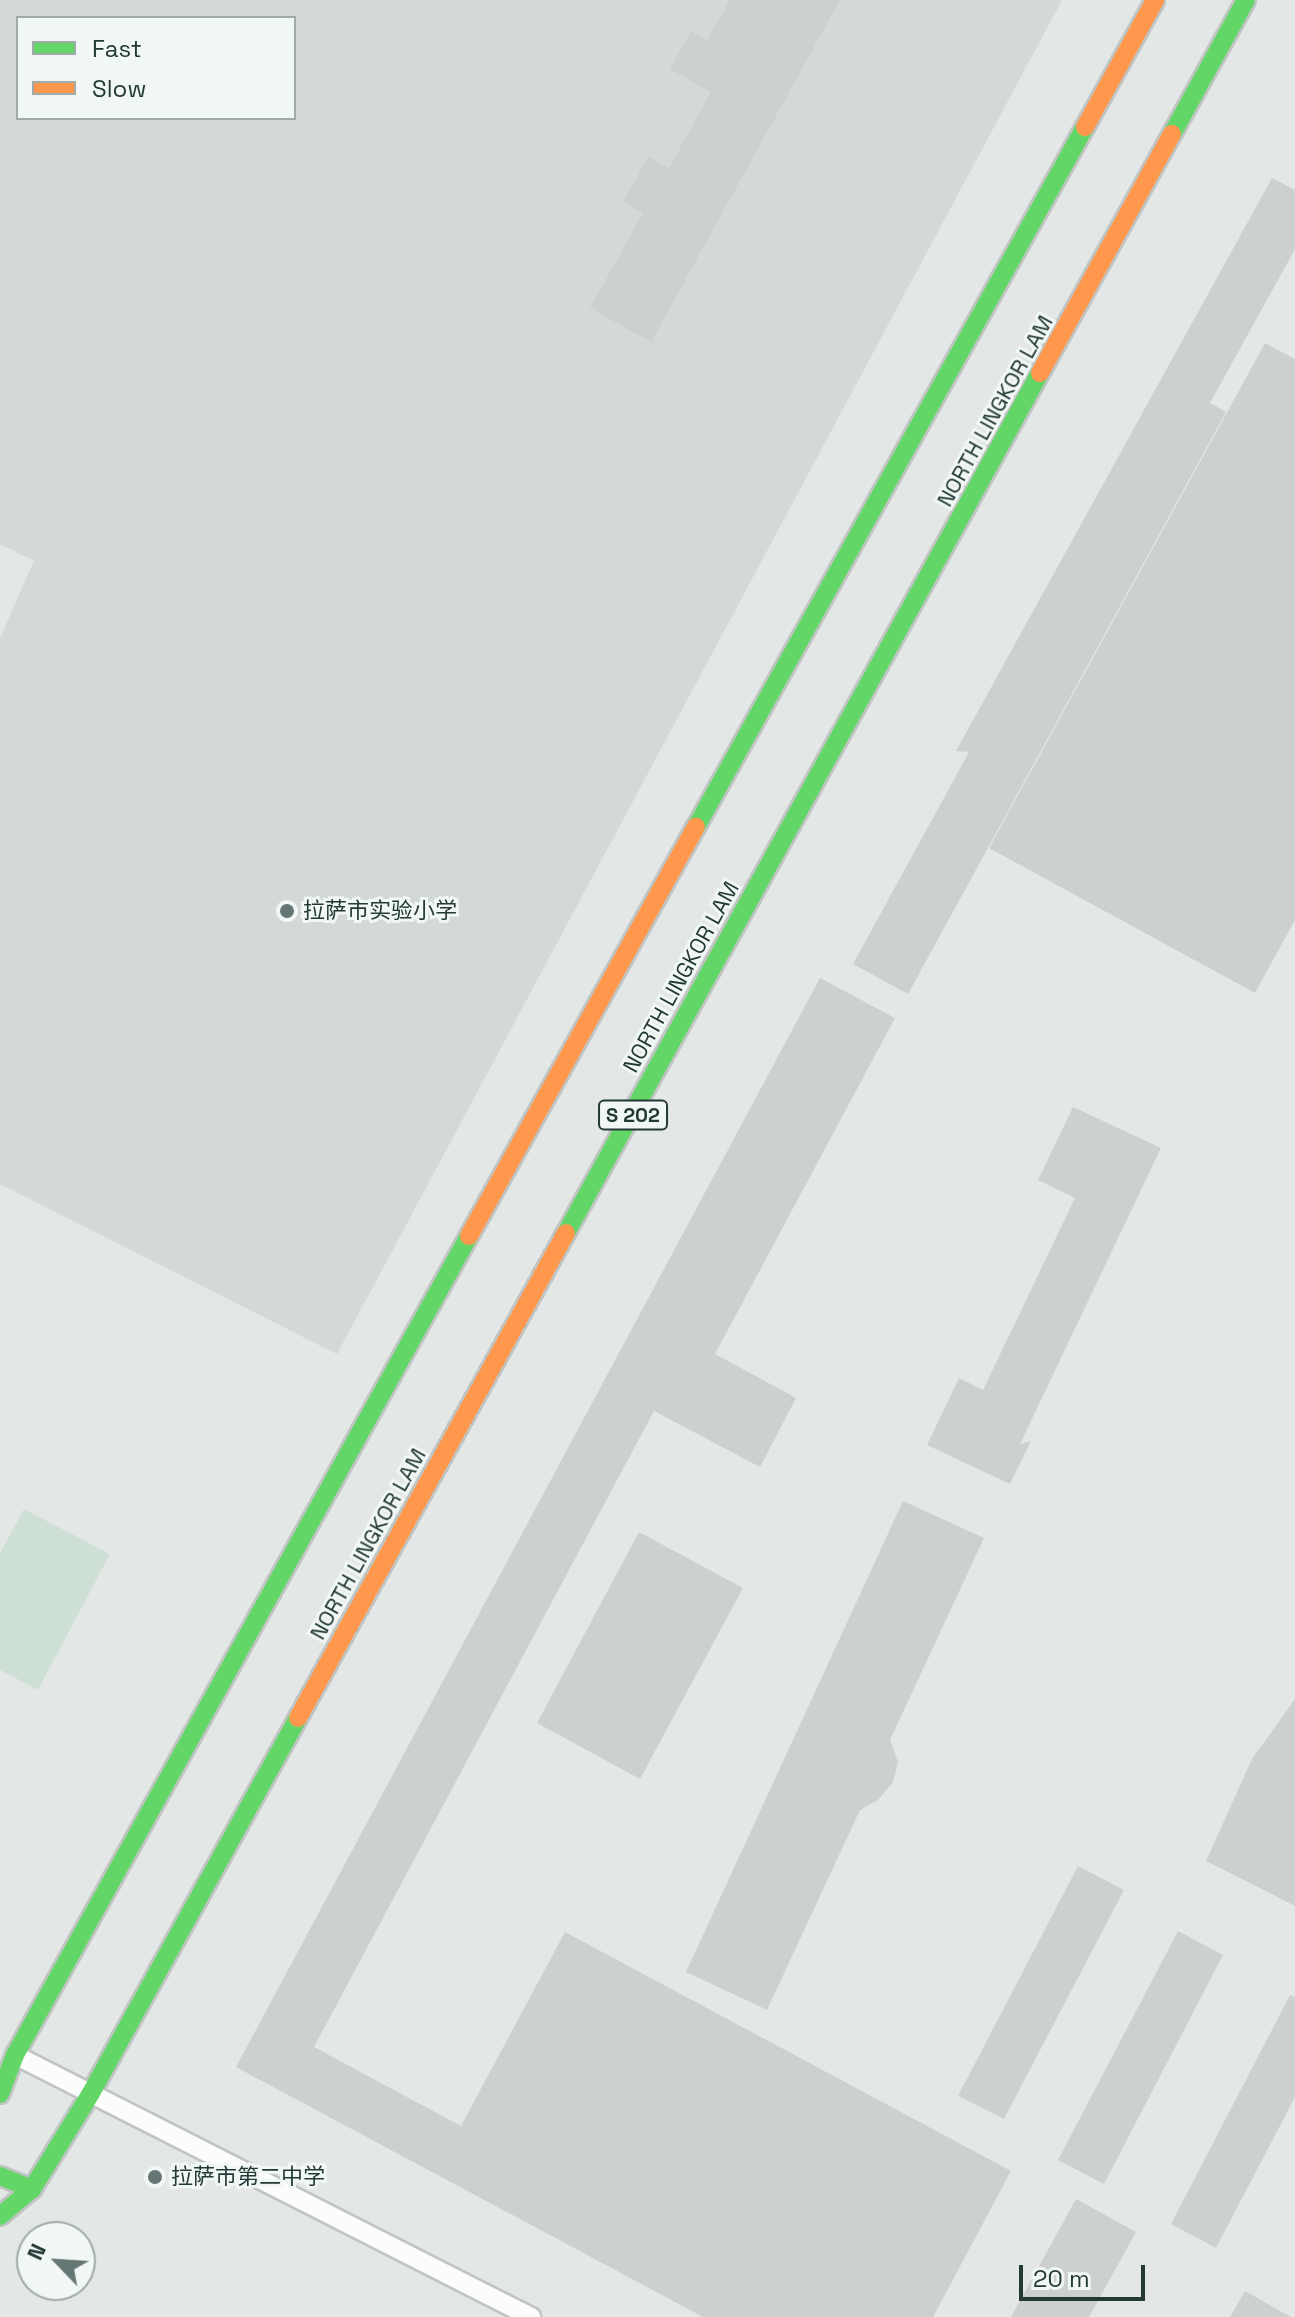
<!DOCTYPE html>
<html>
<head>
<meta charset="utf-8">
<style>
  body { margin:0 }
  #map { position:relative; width:1295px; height:2317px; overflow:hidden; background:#e3e8e6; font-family:"Space Grotesk","Noto Sans SC",sans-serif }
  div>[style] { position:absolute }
  .built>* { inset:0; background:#d2d9d6 }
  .green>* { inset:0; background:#cee0d6 }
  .building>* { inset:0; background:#ccd1cf }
  .roads { filter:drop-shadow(2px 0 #c0c5c3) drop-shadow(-2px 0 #c0c5c3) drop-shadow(0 2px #c0c5c3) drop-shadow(0 -2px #c0c5c3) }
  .lane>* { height:18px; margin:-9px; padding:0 9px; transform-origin:9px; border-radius:9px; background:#fbfcfb }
  .fast>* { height:18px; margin:-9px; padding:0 9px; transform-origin:9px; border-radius:9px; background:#63d668 }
  .slow>* { height:18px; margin:-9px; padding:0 9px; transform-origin:9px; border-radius:9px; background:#ff974d }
  .dots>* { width:22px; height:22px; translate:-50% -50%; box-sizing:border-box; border:4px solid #f1f7f5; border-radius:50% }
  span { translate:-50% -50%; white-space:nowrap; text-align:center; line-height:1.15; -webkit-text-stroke:6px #f1f7f5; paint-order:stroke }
  .shield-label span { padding:2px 6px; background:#f1f7f5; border:2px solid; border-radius:6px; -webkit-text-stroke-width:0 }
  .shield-label { font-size:20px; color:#233936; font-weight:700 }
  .street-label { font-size:22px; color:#233936 }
  .poi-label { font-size:22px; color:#233936 }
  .left { translate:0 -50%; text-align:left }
  .legend { position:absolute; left:16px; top:16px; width:280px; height:104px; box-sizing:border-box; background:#f1f7f5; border:2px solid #9faba9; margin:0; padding:10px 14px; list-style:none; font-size:24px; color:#233936 }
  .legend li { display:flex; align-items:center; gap:16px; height:40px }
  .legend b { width:40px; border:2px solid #9faba9 }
  .north { position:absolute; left:16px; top:2221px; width:80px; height:80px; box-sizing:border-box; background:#f1f7f5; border:2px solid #9faba9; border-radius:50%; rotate:295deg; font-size:22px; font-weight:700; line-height:32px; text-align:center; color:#233936 }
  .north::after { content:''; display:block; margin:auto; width:28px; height:36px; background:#667674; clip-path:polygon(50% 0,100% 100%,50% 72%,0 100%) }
  .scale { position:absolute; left:1019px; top:2265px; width:126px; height:36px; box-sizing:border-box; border:4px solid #233936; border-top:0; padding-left:10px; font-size:24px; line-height:28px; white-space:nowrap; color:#233936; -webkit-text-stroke:6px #f1f7f5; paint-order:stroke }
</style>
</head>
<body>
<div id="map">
  <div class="built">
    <div style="clip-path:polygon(evenodd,0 0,1062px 0,337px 1354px,0 1184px,0 638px,34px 561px,0 544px,0 0,18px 18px,294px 18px,294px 118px,18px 118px,18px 18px)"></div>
  </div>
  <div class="green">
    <div style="clip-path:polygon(24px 1509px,110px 1554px,38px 1690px,0 1670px,0 1553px)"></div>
  </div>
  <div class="building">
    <div style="clip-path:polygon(730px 0,840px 0,651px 342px,590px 308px,643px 213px,623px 202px,648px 157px,669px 168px,711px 92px,670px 69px,691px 31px,707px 40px)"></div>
    <div style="clip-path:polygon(1272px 178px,1295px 190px,1295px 249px,1210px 403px,1226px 412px,908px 994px,853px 964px,969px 752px,956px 751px)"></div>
    <div style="clip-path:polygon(1265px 343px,1295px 359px,1295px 920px,1255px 993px,989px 848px)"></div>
    <div style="clip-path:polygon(820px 978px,895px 1018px,715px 1354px,796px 1398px,760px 1467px,654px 1411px,314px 2047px,461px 2126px,565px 1932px,1011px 2171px,933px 2317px,703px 2317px,236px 2067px)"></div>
    <div style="clip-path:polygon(1073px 1107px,1161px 1148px,1020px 1444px,1031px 1441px,1010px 1484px,927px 1445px,959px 1378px,983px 1390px,1075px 1198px,1038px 1180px)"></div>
    <div style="clip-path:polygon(903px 1501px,984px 1538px,890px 1740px,898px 1762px,893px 1782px,878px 1800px,860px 1810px,767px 2010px,686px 1972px)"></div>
    <div style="clip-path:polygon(639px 1532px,743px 1588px,640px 1779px,537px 1723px)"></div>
    <div style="clip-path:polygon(1295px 1699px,1295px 1906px,1206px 1861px,1252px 1759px)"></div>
    <div style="clip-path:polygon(1078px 1866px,1124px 1890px,1004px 2119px,958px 2096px)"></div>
    <div style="clip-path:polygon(1178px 1931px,1223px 1955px,1104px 2184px,1058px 2160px)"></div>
    <div style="clip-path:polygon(1290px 1995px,1295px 1997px,1295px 2097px,1216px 2248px,1171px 2224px)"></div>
    <div style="clip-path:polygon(1076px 2199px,1136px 2232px,1089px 2317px,1011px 2317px)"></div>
    <div style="clip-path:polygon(1245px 2291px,1291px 2317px,1230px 2317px)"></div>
  </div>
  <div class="roads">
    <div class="lane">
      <div style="left:15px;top:2055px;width:579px;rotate:26.92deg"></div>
    </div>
    <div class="fast">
      <div style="left:1172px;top:134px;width:153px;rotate:-61.1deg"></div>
      <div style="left:696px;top:827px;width:801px;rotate:-60.94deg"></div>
      <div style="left:566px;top:1233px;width:982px;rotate:-61.14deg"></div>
      <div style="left:0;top:2094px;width:42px;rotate:-69deg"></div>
      <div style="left:15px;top:2055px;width:936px;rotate:-61deg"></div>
      <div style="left:0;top:2176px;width:35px;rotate:22deg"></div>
      <div style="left:0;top:2216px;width:42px;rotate:-40.2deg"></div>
      <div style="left:32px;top:2189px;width:113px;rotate:-58.4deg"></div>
      <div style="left:91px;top:2093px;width:428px;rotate:-61.1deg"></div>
    </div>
    <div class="slow">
      <div style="left:1085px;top:127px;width:145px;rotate:-61.1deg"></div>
      <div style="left:1040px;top:373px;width:273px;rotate:-61.1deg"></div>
      <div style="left:469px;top:1236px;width:468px;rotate:-61deg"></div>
      <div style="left:298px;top:1718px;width:554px;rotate:-61.08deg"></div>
    </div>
  </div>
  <div class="dots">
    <div style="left:287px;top:911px;background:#667674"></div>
    <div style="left:155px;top:2177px;background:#667674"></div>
  </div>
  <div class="shield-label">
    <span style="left:633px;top:1115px">S 202</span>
  </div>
  <div class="street-label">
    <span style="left:995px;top:411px;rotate:-61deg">NORTH LINGKOR LAM</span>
    <span style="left:681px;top:977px;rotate:-61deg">NORTH LINGKOR LAM</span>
    <span style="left:368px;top:1544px;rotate:-61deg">NORTH LINGKOR LAM</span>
  </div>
  <div class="poi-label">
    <span class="left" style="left:303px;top:911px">拉萨市实验小学</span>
    <span class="left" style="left:171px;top:2177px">拉萨市第二中学</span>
  </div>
  <ul class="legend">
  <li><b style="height:10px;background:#63d668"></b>Fast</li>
  <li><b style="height:10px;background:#ff974d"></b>Slow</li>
  </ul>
  <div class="north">N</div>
  <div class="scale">20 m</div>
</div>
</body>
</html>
